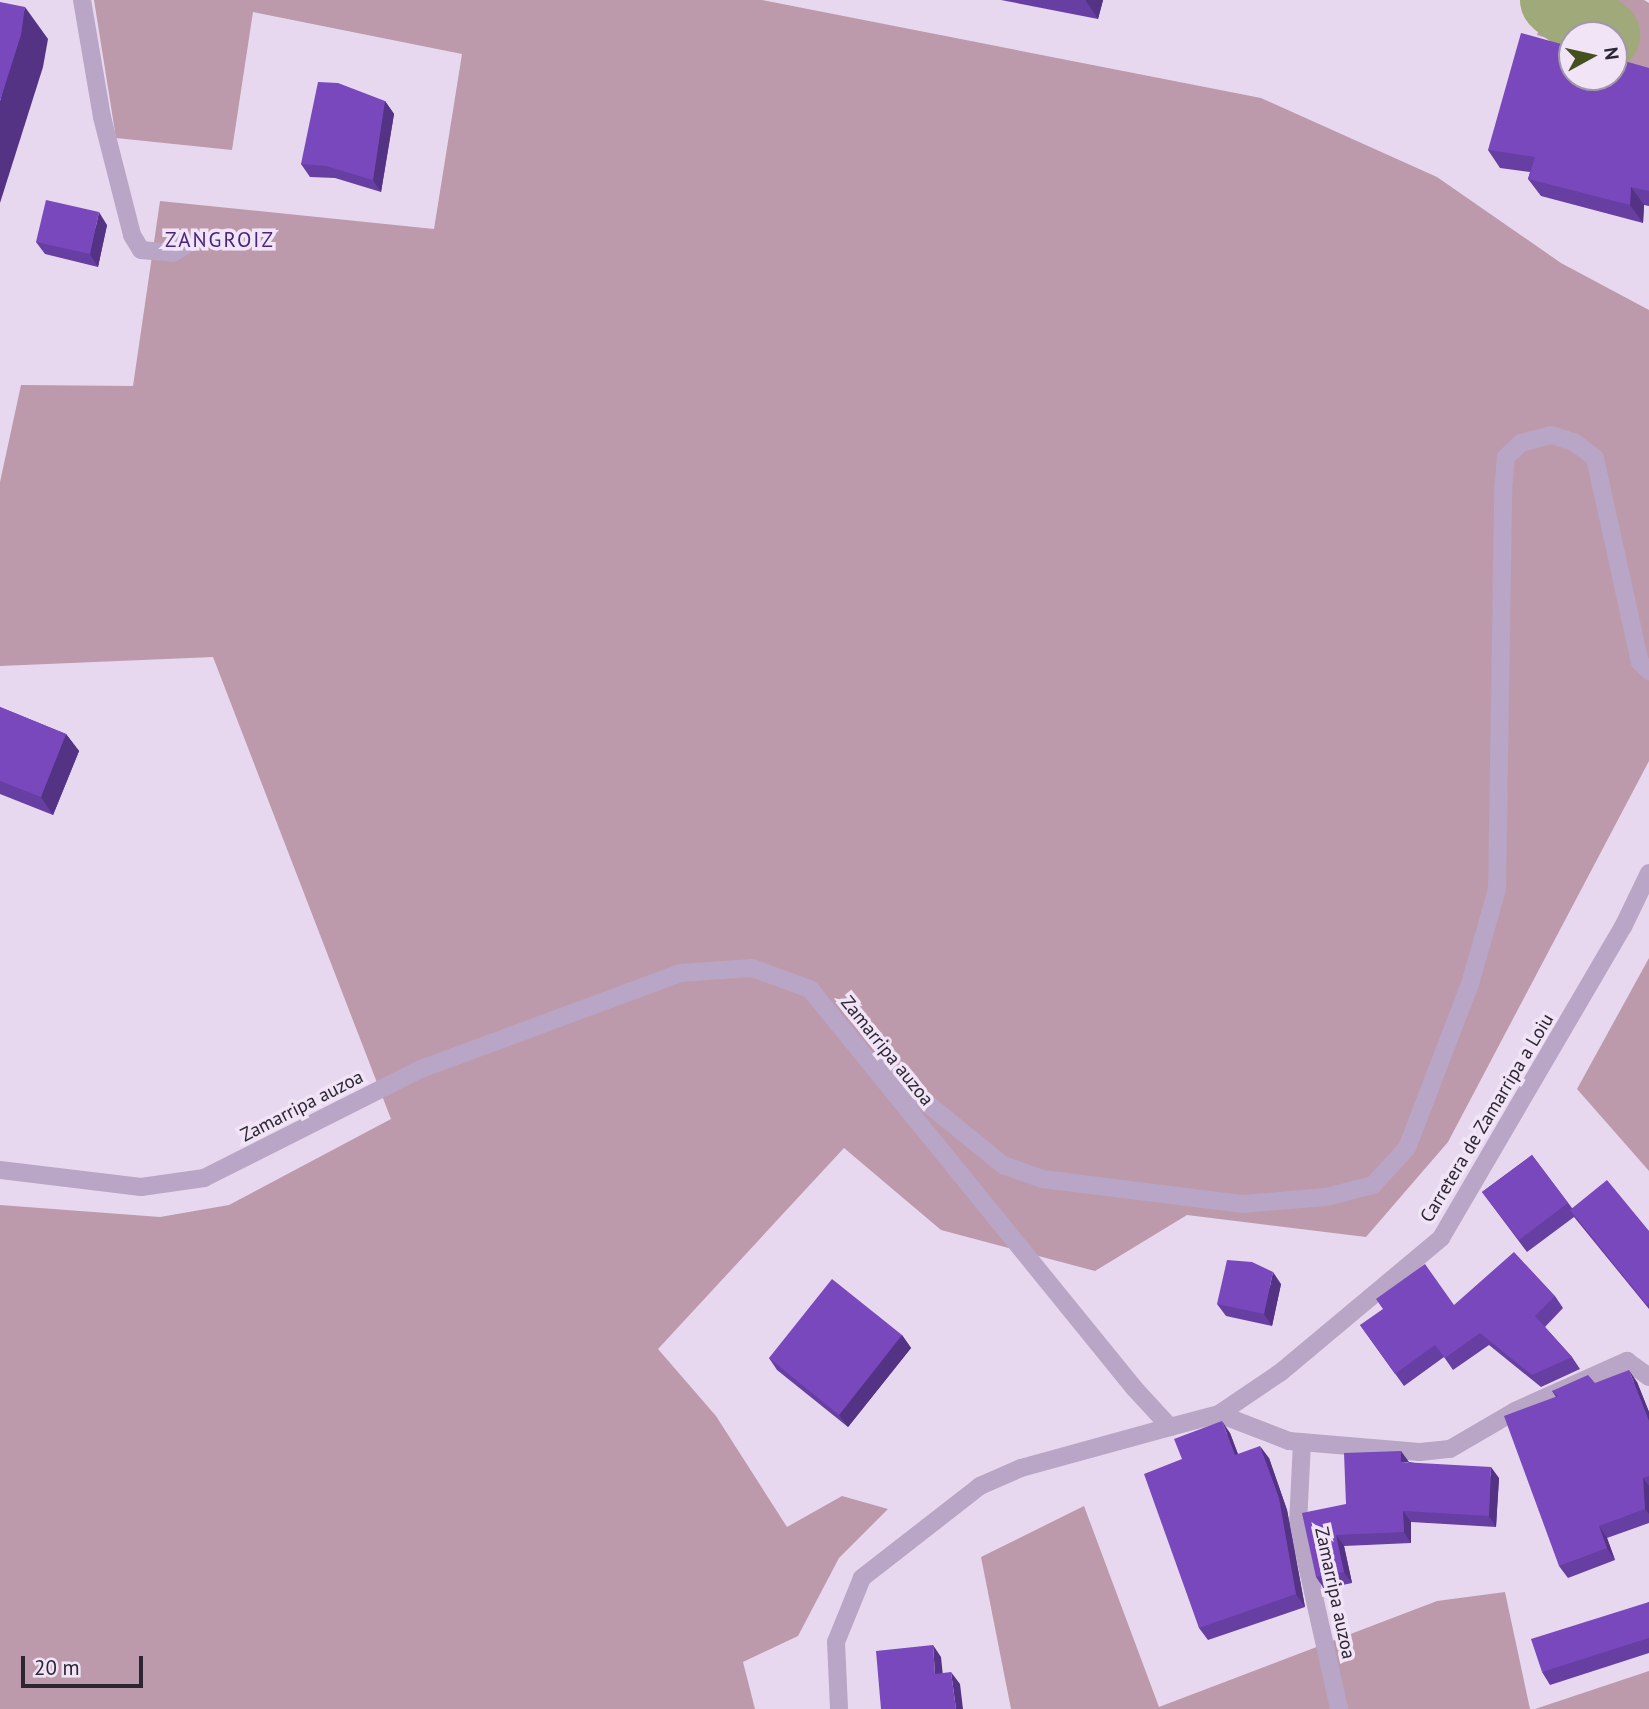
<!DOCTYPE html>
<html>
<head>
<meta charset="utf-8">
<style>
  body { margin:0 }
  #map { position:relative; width:1649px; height:1709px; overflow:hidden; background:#e8d8ef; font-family:"PT Sans",sans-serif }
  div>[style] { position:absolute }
  .green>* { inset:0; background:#bc9aab }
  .river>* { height:74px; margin:-37px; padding:0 37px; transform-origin:37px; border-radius:37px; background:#9fa979 }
  .lane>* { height:18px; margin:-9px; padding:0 9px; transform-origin:9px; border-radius:9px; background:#b9a5c5 }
  .street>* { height:18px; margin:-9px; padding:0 9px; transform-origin:9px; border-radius:9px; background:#b9a5c5 }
  .wall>* { inset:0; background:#673ea2 }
  .shaded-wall>* { inset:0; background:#543284 }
  .building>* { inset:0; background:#7848bc }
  span { translate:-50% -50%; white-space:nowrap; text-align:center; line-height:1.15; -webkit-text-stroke:7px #f1e4f7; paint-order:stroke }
  .street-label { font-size:19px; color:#2c2632 }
  .neighbourhood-label { font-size:21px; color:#48257b; letter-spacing:2px }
  .north { position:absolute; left:1558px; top:21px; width:70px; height:70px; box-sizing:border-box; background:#f1e4f7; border:2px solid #a298a8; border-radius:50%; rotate:82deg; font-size:19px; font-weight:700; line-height:28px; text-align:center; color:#2c2632 }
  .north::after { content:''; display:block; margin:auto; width:24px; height:32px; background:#45501f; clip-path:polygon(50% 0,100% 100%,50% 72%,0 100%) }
  .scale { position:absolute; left:21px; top:1656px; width:122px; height:32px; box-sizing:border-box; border:4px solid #2c2632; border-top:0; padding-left:9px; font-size:21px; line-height:24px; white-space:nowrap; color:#2c2632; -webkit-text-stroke:5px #f1e4f7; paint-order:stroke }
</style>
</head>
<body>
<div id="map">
  <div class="green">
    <div style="clip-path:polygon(94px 0,762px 0,1261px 98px,1437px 177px,1561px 263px,1649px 310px,1649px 761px,1448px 1142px,1366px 1237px,1187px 1215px,1095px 1271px,941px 1230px,844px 1148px,658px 1349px,716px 1416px,787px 1527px,842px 1496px,888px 1509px,839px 1558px,798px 1636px,743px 1662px,755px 1709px,0 1709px,0 1205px,160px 1217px,229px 1205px,391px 1119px,213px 657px,0 666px,0 482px,21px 385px,133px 386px,160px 201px,434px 229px,462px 54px,253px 12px,232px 150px,116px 138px)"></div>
    <div style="clip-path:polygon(1532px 0,1644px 0,1649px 3px,1649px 69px,1614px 59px,1614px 35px,1572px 35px,1572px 46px,1537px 35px,1546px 10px)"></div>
    <div style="clip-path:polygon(1649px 958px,1649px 1171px,1577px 1089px)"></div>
    <div style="clip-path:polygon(1084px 1506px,1159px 1707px,1437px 1601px,1505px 1592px,1530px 1709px,1011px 1709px,981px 1557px)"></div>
    <div style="clip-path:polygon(1649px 1671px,1649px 1709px,1535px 1709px)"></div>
  </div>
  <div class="river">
    <div style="left:1557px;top:0;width:58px;rotate:37.3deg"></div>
  </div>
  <div class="lane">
    <div style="left:82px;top:0;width:119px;rotate:80.3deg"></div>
    <div style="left:102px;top:117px;width:122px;rotate:75.7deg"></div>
    <div style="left:132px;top:235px;width:17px;rotate:59deg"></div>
    <div style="left:141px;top:250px;width:32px;rotate:5deg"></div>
    <div style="left:173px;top:253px;width:28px;rotate:-32deg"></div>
  </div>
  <div class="street">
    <div style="left:879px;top:1064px;width:160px;rotate:39.2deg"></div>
    <div style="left:1003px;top:1165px;width:41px;rotate:19.7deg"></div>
    <div style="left:1042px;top:1179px;width:203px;rotate:7.1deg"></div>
    <div style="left:1243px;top:1204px;width:83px;rotate:-4.8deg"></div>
    <div style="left:1326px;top:1197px;width:49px;rotate:-14.3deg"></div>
    <div style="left:1373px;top:1185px;width:50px;rotate:-47.4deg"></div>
    <div style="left:1407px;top:1148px;width:176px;rotate:-69deg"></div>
    <div style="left:1470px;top:984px;width:99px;rotate:-74.1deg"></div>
    <div style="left:1497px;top:889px;width:398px;rotate:-89.1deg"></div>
    <div style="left:1503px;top:491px;width:34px;rotate:-85deg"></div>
    <div style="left:1506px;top:457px;width:21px;rotate:-43deg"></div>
    <div style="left:1521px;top:443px;width:31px;rotate:-15deg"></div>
    <div style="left:1551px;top:435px;width:24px;rotate:17deg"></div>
    <div style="left:1574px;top:442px;width:26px;rotate:37deg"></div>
    <div style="left:1595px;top:458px;width:209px;rotate:77.6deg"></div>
    <div style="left:1640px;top:662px;width:13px;rotate:45deg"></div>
    <div style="left:0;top:1170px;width:142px;rotate:6.9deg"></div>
    <div style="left:141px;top:1187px;width:64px;rotate:-8.1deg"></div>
    <div style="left:204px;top:1178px;width:243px;rotate:-26.7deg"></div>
    <div style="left:421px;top:1069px;width:276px;rotate:-20.3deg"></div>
    <div style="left:680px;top:973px;width:72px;rotate:-4deg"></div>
    <div style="left:752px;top:968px;width:62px;rotate:19.9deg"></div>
    <div style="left:810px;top:989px;width:515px;rotate:50.91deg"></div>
    <div style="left:1135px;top:1389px;width:52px;rotate:47.4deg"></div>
    <div style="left:1170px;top:1427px;width:155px;rotate:164.6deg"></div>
    <div style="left:1021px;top:1468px;width:45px;rotate:156.3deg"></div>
    <div style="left:980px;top:1486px;width:150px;rotate:142.1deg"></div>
    <div style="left:862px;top:1578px;width:69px;rotate:112.1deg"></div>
    <div style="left:836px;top:1642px;width:67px;rotate:87.4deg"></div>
    <div style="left:1219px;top:1414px;width:75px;rotate:21.1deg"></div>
    <div style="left:1289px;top:1441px;width:131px;rotate:4.8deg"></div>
    <div style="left:1420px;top:1452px;width:30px;rotate:-6deg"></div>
    <div style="left:1450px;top:1449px;width:75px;rotate:-30.3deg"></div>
    <div style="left:1515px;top:1411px;width:123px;rotate:-24.1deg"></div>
    <div style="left:1627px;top:1361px;width:27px;rotate:36deg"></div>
    <div style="left:1170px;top:1427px;width:51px;rotate:-14.9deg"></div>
    <div style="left:1219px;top:1414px;width:75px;rotate:-34.1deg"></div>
    <div style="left:1281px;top:1372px;width:209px;rotate:-39.9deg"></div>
    <div style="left:1441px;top:1238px;width:360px;rotate:-59.7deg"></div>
    <div style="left:1623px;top:927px;width:60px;rotate:-64.3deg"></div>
    <div style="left:1302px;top:1442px;width:83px;rotate:92.8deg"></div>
    <div style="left:1298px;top:1525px;width:189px;rotate:77.4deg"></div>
  </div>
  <div class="wall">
    <div style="clip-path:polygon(1001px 0,1103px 0,1098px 19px)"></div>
    <div style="clip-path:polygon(1649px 68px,1649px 206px,1644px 205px,1643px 223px,1541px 196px,1528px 179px,1530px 172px,1500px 168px,1488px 150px)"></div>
    <div style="clip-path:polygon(385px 101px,394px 114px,381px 192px,335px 178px,310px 177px,301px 164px)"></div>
    <div style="clip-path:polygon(107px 225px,98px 267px,45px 254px,36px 242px)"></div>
    <div style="clip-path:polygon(0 707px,66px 734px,79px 751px,53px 815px,0 794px)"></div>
    <div style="clip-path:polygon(1532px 1155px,1572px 1208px,1649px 1231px,1649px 1309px,1574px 1217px,1527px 1252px,1482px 1192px)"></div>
    <div style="clip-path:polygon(1281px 1284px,1272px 1326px,1226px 1316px,1217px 1304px)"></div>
    <div style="clip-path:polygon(1555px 1296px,1563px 1308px,1545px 1327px,1572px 1357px,1580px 1369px,1541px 1387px,1489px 1345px,1453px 1370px,1444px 1357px,1404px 1386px,1360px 1325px,1454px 1305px)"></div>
    <div style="clip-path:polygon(902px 1335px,911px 1348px,848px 1427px,777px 1370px,769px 1358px)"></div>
    <div style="clip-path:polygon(1637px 1382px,1649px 1412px,1649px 1523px,1607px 1538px,1615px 1560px,1568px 1578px,1559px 1566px,1556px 1397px,1552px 1391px,1595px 1383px)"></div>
    <div style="clip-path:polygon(1230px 1433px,1238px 1454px,1269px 1458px,1287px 1510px,1305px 1607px,1208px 1640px,1199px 1628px,1182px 1459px)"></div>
    <div style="clip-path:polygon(1409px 1462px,1499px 1478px,1496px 1527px,1411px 1522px,1411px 1543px,1344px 1546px,1352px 1583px,1324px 1589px,1316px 1577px,1346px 1504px)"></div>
    <div style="clip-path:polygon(1649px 1602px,1649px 1653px,1550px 1685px,1542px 1672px)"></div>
  </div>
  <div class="shaded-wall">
    <div style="clip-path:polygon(1086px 0,1103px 0,1098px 19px,1086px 1px)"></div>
    <div style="clip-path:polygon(25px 7px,48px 39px,43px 67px,0 203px,0 101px)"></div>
    <div style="clip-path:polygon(385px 101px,394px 114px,381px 192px,373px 180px)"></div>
    <div style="clip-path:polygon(1631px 187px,1644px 205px,1643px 223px,1630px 205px)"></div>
    <div style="clip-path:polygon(99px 212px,107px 225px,98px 267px,90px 254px)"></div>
    <div style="clip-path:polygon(66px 734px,79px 751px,53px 815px,41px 797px)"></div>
    <div style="clip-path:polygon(1273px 1272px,1281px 1284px,1272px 1326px,1264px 1314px)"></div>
    <div style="clip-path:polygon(902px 1335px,911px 1348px,848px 1427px,839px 1415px)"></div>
    <div style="clip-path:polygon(1629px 1370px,1637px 1382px,1649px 1412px,1649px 1421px)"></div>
    <div style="clip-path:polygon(1222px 1421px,1230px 1433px,1243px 1468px,1235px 1455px)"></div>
    <div style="clip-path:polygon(1260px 1446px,1269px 1458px,1287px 1510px,1305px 1607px,1296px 1594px)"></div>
    <div style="clip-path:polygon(1401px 1451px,1409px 1462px,1401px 1462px)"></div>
    <div style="clip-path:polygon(1491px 1467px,1499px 1478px,1496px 1527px,1489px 1516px)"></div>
    <div style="clip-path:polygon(1643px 1478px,1649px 1486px,1649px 1514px,1645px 1509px)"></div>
    <div style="clip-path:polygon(1403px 1511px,1411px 1522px,1411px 1543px,1404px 1532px)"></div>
    <div style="clip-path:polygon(1599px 1526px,1607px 1538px,1615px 1560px,1607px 1548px)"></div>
    <div style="clip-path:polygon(1336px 1535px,1344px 1546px,1352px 1583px,1344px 1572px)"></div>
    <div style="clip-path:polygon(933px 1645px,941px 1657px,944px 1686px,935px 1674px)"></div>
    <div style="clip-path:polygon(951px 1672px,960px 1684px,963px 1709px,956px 1709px)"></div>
  </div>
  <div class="building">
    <div style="clip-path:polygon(0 2px,25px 7px,21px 35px,0 101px)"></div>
    <div style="clip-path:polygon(1521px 33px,1572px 47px,1572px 77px,1614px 77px,1614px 58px,1649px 68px,1649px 191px,1631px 187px,1630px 205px,1528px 179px,1535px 157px,1488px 150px)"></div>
    <div style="clip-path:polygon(318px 82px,338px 83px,385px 101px,373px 180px,326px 166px,301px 164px)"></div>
    <div style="clip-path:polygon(46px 200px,99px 212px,90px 254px,36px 242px)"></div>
    <div style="clip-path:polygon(0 707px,66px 734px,41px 797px,0 781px)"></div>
    <div style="clip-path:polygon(1532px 1155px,1568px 1203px,1519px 1240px,1482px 1192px)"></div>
    <div style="clip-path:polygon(1607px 1180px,1649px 1231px,1649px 1303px,1647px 1305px,1570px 1210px)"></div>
    <div style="clip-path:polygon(1514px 1252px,1555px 1296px,1535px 1316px,1572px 1357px,1532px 1375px,1480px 1333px,1445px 1358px,1435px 1345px,1395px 1374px,1360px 1325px,1383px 1309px,1376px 1299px,1425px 1264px,1454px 1305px)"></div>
    <div style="clip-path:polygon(1227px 1260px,1252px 1262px,1273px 1272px,1264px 1314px,1217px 1304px)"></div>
    <div style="clip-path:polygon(832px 1279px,902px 1335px,839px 1415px,769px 1358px)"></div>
    <div style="clip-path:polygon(1629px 1370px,1649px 1421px,1649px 1476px,1643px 1478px,1645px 1509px,1599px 1526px,1607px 1548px,1559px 1566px,1504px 1416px,1558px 1396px,1552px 1391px,1588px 1375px,1595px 1383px)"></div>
    <div style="clip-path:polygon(1222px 1421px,1235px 1455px,1260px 1446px,1279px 1498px,1296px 1594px,1199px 1628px,1144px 1474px,1182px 1459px,1174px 1439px)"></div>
    <div style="clip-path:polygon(1401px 1451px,1401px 1462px,1491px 1467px,1489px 1516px,1403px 1511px,1404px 1532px,1336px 1535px,1344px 1572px,1316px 1577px,1302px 1513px,1346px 1504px,1344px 1453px)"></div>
    <div style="clip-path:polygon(1649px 1602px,1649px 1638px,1542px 1672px,1531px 1639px)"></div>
    <div style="clip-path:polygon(933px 1645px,935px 1674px,951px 1672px,956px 1709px,881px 1709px,876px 1651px)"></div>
  </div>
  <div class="street-label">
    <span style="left:887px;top:1051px;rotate:51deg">Zamarripa auzoa</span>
    <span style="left:302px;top:1106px;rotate:-27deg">Zamarripa auzoa</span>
    <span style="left:1487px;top:1118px;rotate:-59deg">Carretera de Zamarripa a Loiu</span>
    <span style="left:1335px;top:1593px;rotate:78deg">Zamarripa auzoa</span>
  </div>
  <div class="neighbourhood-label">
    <span style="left:220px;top:240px">ZANGROIZ</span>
  </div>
  <div class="north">N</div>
  <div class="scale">20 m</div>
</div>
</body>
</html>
